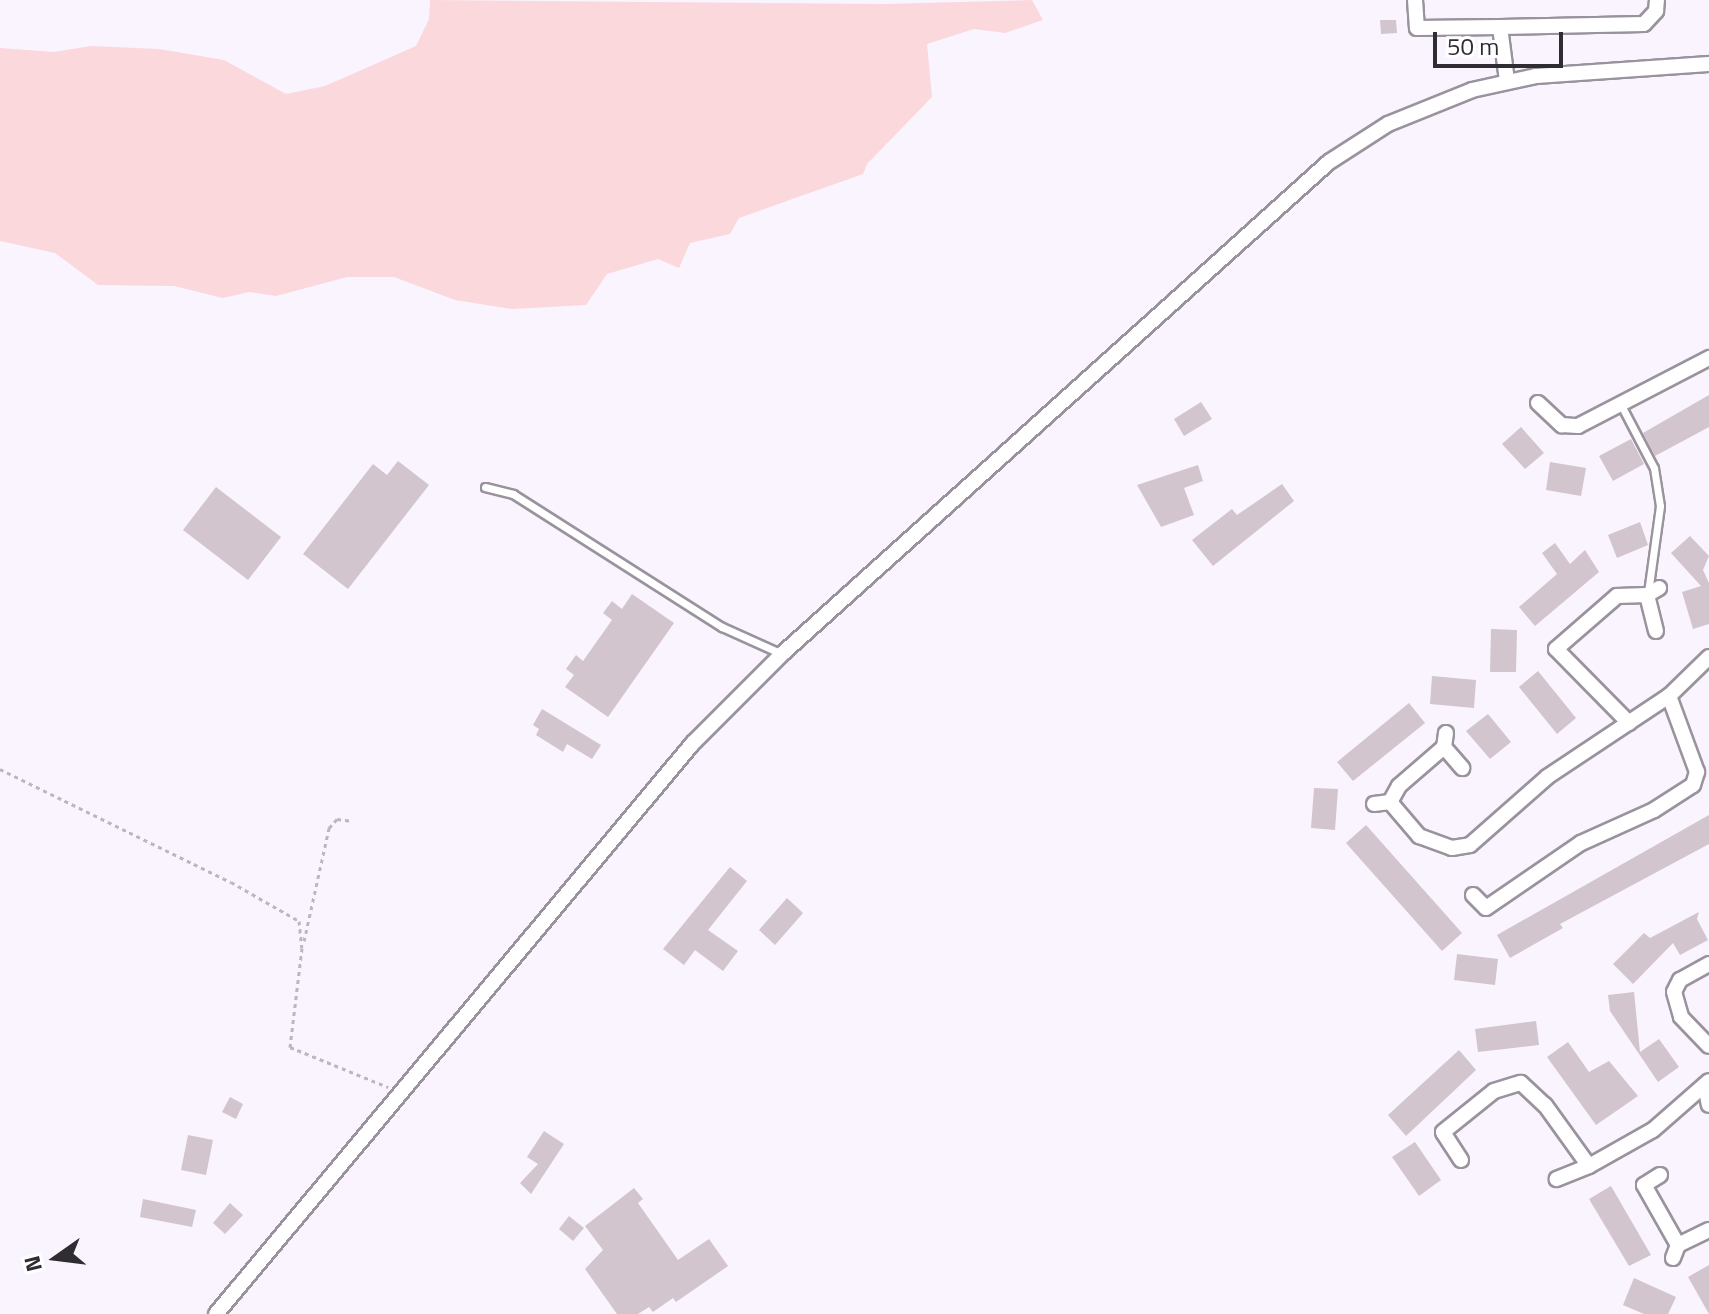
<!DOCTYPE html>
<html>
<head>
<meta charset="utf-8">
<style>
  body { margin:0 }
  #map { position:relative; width:1709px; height:1314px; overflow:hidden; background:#faf4fe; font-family:"Titillium Web",sans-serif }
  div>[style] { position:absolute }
  .green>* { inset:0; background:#fbd8dc }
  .building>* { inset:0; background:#d2c5cd }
  .path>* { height:3px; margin-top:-1.5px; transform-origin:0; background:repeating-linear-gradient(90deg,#bbb6bf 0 4px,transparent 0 8px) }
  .roads { filter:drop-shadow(2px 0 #9a939e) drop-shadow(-2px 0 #9a939e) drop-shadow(0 2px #9a939e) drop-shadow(0 -2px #9a939e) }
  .lane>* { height:7px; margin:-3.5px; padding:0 3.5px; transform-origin:3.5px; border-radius:3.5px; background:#fff }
  .street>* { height:14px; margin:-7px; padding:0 7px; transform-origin:7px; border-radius:7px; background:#fff }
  span { translate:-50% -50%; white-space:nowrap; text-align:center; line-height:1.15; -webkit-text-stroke:6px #fff; paint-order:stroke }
  .north { position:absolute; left:16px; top:1218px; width:80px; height:80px; -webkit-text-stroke:6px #fff; paint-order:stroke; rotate:256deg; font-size:22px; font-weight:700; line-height:32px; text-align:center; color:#302d32 }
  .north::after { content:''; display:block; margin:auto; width:28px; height:36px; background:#302d32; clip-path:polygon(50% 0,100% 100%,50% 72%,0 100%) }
  .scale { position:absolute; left:1433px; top:32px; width:130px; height:36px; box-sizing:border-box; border:4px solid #302d32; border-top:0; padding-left:10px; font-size:24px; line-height:28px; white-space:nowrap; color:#302d32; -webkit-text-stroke:6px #fff; paint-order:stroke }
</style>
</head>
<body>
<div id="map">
  <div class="green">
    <div style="clip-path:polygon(430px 0,885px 4px,1032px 0,1043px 20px,1005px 33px,974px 29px,927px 44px,932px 97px,867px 164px,863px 174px,739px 218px,730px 234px,690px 243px,679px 268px,658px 259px,607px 274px,586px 305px,512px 309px,455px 300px,394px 277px,347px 277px,276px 296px,249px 292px,223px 298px,174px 286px,98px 285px,55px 253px,0 241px,0 48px,54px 52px,91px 46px,159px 49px,224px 60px,286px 94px,325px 86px,416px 46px,429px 19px)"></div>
  </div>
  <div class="building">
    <div style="clip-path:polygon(1380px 20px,1396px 20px,1397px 33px,1381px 34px)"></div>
    <div style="clip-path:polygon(1709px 395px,1709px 427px,1655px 456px,1643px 433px)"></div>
    <div style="clip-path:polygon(1201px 402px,1212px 419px,1184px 436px,1174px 419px)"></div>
    <div style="clip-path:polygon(1521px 427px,1544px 453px,1525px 469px,1502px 444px)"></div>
    <div style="clip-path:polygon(1631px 439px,1644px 464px,1613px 481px,1599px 456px)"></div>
    <div style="clip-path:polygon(398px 461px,429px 485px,348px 589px,303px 554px,373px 464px,387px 475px)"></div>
    <div style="clip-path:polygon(1550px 462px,1586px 468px,1581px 496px,1546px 490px)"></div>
    <div style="clip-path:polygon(1198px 465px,1203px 481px,1184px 488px,1194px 515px,1161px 527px,1137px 485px)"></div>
    <div style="clip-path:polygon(1282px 484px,1294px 501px,1213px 566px,1192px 540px,1232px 509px,1237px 515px)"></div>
    <div style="clip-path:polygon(216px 487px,281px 537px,248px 580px,183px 530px)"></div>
    <div style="clip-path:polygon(1640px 522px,1648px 545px,1617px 558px,1608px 535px)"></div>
    <div style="clip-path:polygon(1690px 536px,1709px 556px,1703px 570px,1709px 583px,1709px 624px,1693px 629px,1682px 592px,1701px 586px,1671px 553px)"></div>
    <div style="clip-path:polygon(1555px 543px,1570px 564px,1585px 550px,1599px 572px,1535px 626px,1519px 607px,1557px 574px,1542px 553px)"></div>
    <div style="clip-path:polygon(632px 594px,674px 623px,608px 717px,565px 687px,574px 675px,566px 669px,576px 655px,583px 661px,612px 620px,603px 613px,612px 601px,622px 609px)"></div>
    <div style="clip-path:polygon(1491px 629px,1517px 630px,1516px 672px,1490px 672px)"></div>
    <div style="clip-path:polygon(1538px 671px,1576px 718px,1557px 734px,1519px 687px)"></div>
    <div style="clip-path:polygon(1432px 676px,1476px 680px,1474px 708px,1430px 704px)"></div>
    <div style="clip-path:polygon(1409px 703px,1425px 723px,1353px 781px,1337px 762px)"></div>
    <div style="clip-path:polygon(542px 709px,601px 745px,592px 759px,567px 744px,563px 752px,536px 735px,539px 729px,533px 725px)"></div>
    <div style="clip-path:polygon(1488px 714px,1511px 742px,1490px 759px,1466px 731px)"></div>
    <div style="clip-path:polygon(1314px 788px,1338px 789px,1335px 830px,1311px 828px)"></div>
    <div style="clip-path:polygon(1709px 815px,1709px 844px,1560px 924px,1563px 928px,1510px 958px,1497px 935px)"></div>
    <div style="clip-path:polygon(1366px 825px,1462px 933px,1442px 951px,1346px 843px)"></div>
    <div style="clip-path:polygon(730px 867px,747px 881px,708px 930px,738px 951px,723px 971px,695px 950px,684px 965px,663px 949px)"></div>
    <div style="clip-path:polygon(787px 898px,803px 913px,775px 945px,759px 930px)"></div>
    <div style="clip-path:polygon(1699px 912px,1697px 919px,1708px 940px,1680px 955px,1673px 943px,1633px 984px,1613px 964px,1644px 933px,1650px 938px)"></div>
    <div style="clip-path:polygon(1457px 954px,1498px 959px,1495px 985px,1454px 980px)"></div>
    <div style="clip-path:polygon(1634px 992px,1640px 1052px,1659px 1039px,1679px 1067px,1658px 1082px,1610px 1011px,1608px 995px)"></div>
    <div style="clip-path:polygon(1536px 1021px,1539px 1045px,1478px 1052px,1475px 1029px)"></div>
    <div style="clip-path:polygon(1568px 1042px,1589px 1072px,1609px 1061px,1638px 1096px,1596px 1125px,1547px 1057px)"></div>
    <div style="clip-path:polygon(1459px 1050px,1476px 1070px,1406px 1136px,1388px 1115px)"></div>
    <div style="clip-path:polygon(230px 1097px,243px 1104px,236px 1119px,222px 1112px)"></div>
    <div style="clip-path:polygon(544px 1131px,564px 1144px,531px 1194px,520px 1183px,538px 1164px,527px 1157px)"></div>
    <div style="clip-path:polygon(188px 1135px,213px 1140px,206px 1175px,181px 1170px)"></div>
    <div style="clip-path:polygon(1415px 1142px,1441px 1180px,1419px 1196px,1392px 1157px)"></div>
    <div style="clip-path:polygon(1611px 1186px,1651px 1255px,1629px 1266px,1589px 1199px)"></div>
    <div style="clip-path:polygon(634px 1188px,643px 1199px,638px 1203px,678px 1260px,709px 1239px,728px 1266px,676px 1302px,673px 1298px,653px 1312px,649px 1307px,638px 1314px,617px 1314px,585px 1269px,603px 1250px,585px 1226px)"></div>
    <div style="clip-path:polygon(143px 1199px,196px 1210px,192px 1227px,140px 1217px)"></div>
    <div style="clip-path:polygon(230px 1203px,243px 1215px,225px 1234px,213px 1223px)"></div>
    <div style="clip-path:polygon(569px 1216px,584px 1228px,573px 1241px,559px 1229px)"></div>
    <div style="clip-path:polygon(1709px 1265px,1709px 1314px,1688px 1277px)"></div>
    <div style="clip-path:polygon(1634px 1278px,1676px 1297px,1668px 1314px,1644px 1314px,1623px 1305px)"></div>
  </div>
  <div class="path">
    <div style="left:0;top:769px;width:257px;rotate:26.1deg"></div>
    <div style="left:231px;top:882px;width:78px;rotate:29.8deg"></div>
    <div style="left:299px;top:921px;width:27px;rotate:84deg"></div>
    <div style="left:302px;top:948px;width:100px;rotate:96.9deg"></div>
    <div style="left:290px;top:1047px;width:106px;rotate:22.2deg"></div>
    <div style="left:304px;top:941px;width:116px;rotate:-77.5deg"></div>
    <div style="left:329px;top:828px;width:12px;rotate:-48deg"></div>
    <div style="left:337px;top:819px;width:16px;rotate:7deg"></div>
  </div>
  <div class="roads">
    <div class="lane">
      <div style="left:1621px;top:405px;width:71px;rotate:62.4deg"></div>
      <div style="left:1654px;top:468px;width:38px;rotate:81deg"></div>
      <div style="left:1660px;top:506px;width:88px;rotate:97.9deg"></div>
      <div style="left:485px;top:487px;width:29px;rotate:14deg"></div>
      <div style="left:513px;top:494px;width:248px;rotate:32.5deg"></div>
      <div style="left:722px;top:627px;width:66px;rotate:24.2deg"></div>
    </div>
    <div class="street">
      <div style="left:1415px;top:0;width:28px;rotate:86deg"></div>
      <div style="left:1417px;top:28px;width:83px;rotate:-0.7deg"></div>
      <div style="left:1500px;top:27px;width:54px;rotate:82.6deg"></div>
      <div style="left:1500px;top:27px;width:144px;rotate:-1.2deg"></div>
      <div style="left:1644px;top:24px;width:18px;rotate:-47deg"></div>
      <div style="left:1656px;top:11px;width:11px;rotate:-85deg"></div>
      <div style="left:1538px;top:403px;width:33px;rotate:43deg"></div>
      <div style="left:1562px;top:425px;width:16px;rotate:4deg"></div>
      <div style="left:1578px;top:426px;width:148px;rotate:-27.4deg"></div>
      <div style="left:1647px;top:595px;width:37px;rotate:76deg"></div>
      <div style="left:1629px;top:723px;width:104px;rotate:-134.6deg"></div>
      <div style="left:1556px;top:649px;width:81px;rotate:-41deg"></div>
      <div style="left:1617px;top:596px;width:30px;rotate:-2deg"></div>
      <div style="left:1647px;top:595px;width:14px;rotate:-30deg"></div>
      <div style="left:1446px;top:733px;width:14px;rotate:98deg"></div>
      <div style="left:1444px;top:747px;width:60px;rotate:139.1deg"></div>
      <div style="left:1399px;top:786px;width:18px;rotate:119deg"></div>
      <div style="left:1390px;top:802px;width:45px;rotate:49.5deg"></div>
      <div style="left:1419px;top:836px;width:35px;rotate:20deg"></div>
      <div style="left:1452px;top:848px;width:18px;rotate:-9deg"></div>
      <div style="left:1470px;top:845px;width:103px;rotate:-41.4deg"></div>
      <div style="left:1547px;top:777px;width:146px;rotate:-33.6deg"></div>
      <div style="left:1669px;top:696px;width:56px;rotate:-44.3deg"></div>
      <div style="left:1444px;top:747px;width:28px;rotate:49deg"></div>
      <div style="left:1374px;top:804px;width:16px;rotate:-7deg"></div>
      <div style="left:1473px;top:895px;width:18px;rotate:45deg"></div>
      <div style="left:1486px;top:908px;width:115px;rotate:-34.4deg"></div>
      <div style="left:1581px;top:843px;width:80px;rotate:-24.3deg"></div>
      <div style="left:1654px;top:810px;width:46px;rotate:-32.7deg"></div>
      <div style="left:1693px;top:785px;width:14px;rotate:-73deg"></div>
      <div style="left:1697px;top:772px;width:81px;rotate:-110.2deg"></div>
      <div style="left:1709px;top:964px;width:33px;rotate:151deg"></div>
      <div style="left:1680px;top:980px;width:13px;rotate:117deg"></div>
      <div style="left:1674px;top:992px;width:26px;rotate:74deg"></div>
      <div style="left:1681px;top:1017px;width:40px;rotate:46deg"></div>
      <div style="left:1705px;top:1085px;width:20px;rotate:79deg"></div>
      <div style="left:1461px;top:1160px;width:33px;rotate:-123deg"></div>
      <div style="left:1443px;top:1132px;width:65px;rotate:-38.8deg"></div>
      <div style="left:1494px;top:1091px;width:28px;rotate:-17deg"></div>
      <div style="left:1521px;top:1083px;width:33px;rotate:43deg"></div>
      <div style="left:1545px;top:1105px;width:75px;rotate:54.2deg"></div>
      <div style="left:1589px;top:1166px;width:35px;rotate:158deg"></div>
      <div style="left:1589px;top:1166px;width:73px;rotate:-29.4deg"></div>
      <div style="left:1653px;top:1130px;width:74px;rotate:-41.2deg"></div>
      <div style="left:1660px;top:1175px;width:19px;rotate:148deg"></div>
      <div style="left:1644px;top:1185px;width:69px;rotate:60.5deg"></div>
      <div style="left:1678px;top:1245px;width:14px;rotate:111deg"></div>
      <div style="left:1678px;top:1245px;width:34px;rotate:-26deg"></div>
      <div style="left:216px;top:1314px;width:744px;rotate:-50.13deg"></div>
      <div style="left:693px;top:743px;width:126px;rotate:-45deg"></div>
      <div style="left:782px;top:654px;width:736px;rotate:-41.97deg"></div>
      <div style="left:1329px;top:162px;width:70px;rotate:-32.8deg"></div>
      <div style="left:1388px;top:124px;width:91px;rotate:-22deg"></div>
      <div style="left:1472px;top:90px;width:66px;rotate:-12.3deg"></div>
      <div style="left:1536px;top:76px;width:173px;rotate:-4deg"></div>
    </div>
  </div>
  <div class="north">N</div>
  <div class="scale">50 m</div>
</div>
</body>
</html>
